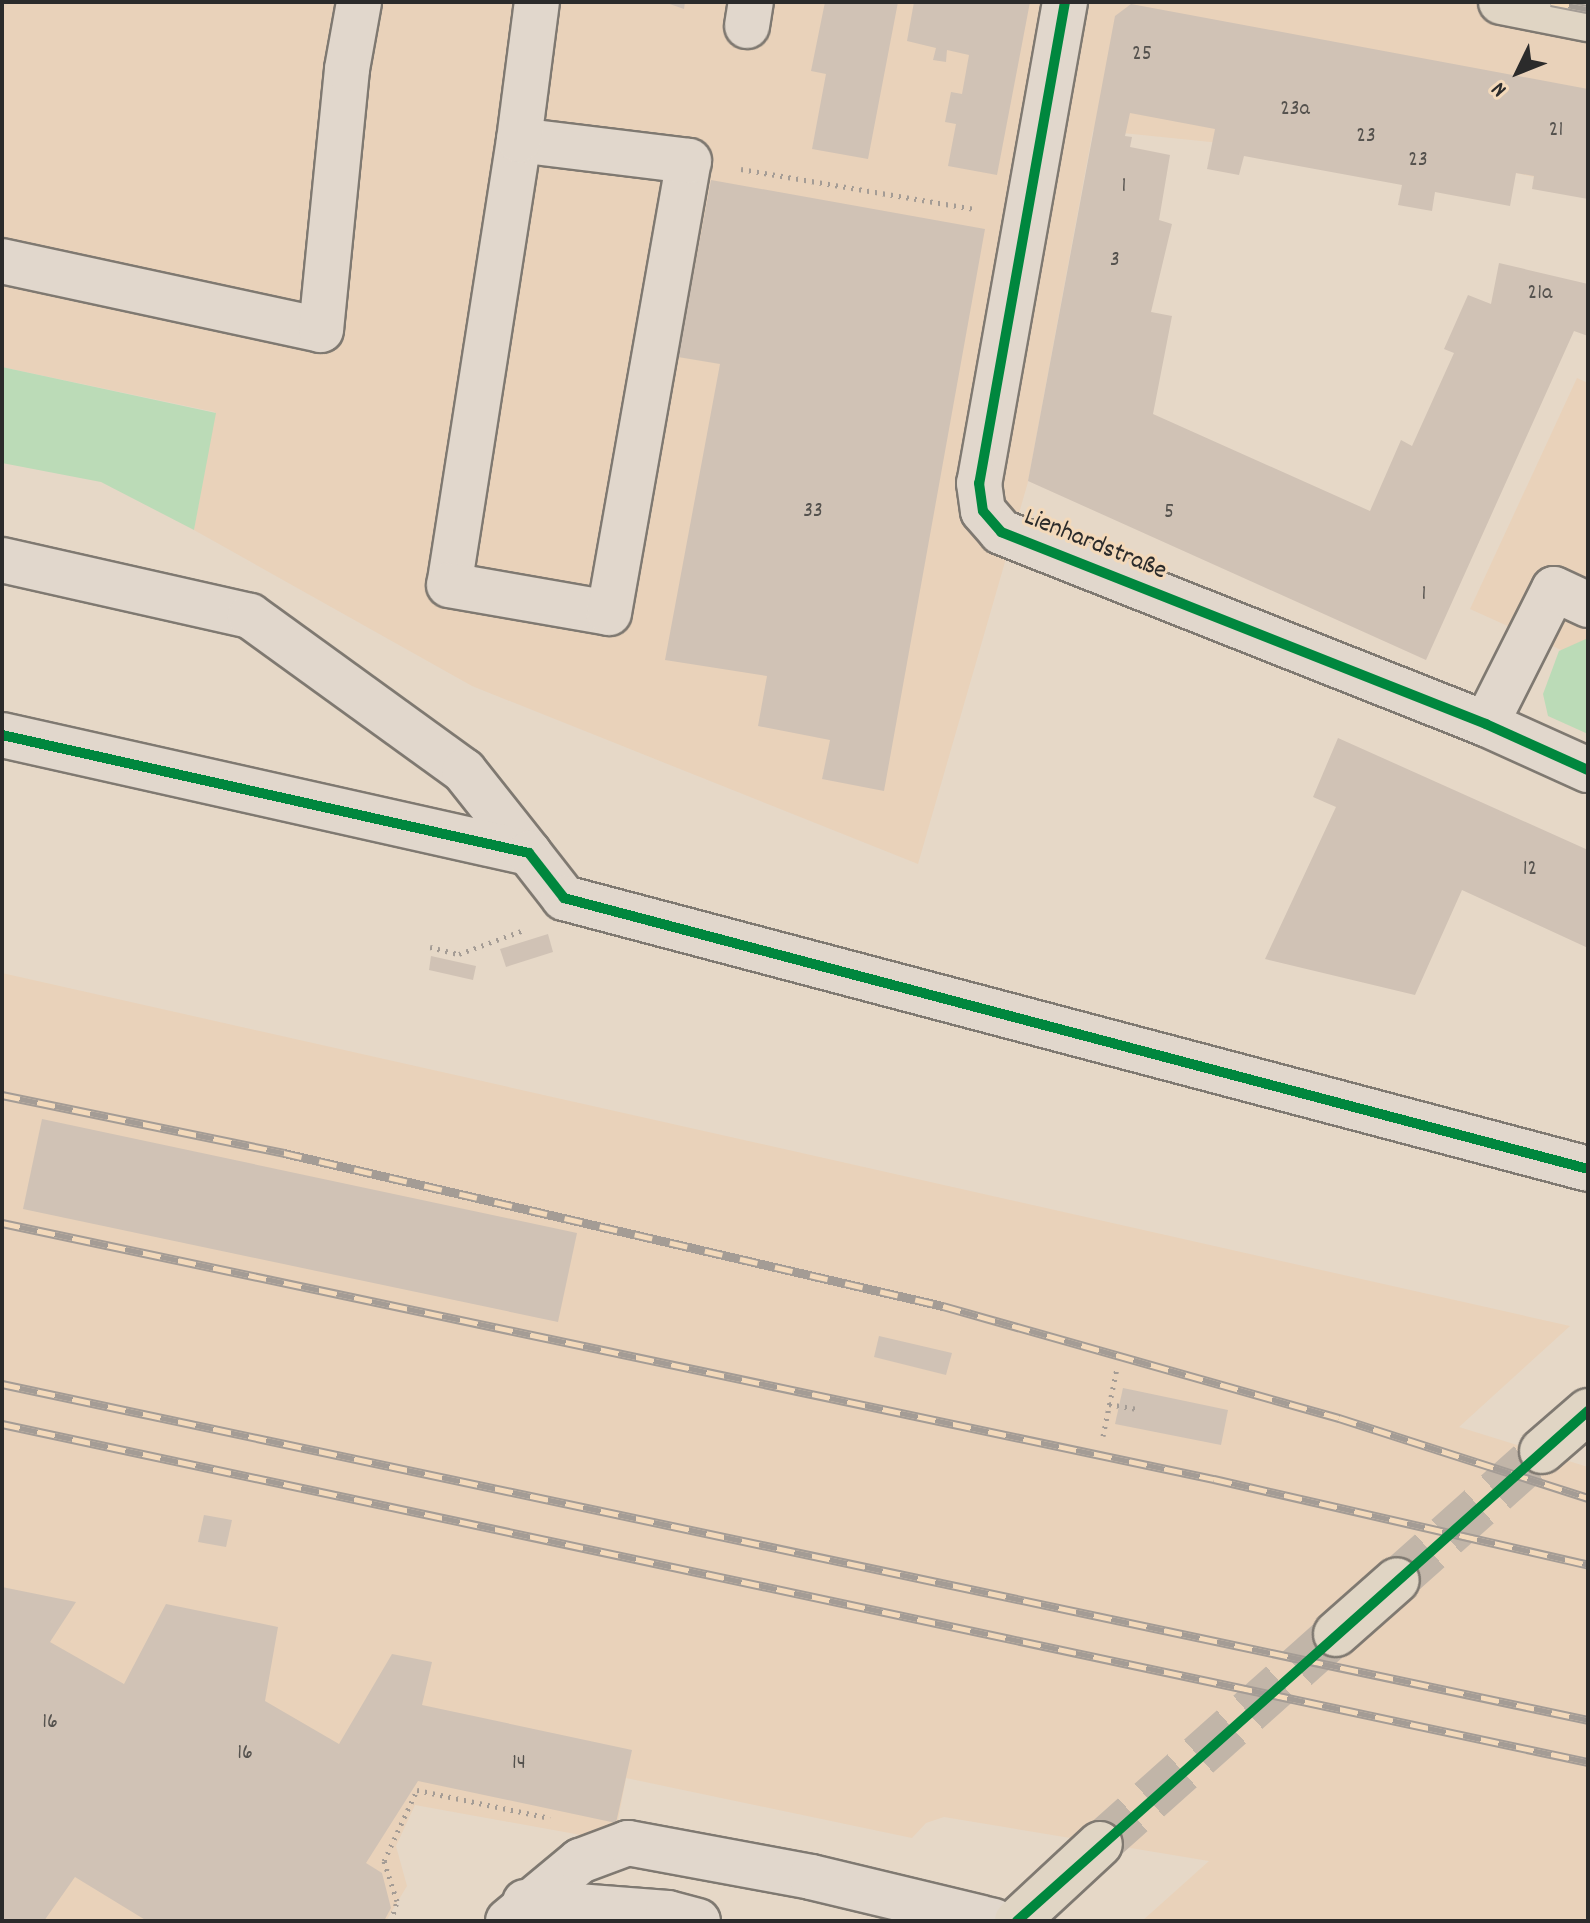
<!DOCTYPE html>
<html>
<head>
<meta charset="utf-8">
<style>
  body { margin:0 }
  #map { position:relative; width:1590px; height:1923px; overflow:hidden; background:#e6d8c7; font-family:Dekko,sans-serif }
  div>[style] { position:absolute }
  .built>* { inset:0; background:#e9d2ba }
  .green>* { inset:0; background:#bbdbb7 }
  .building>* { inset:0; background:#d0c2b5 }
  .major-tunnel>* { height:44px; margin-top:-22px; transform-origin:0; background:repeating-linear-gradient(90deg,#c1b5a8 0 44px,transparent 0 66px) }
  .path>* { height:5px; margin-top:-2.5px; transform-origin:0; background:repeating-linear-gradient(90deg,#a49c95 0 2px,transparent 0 8px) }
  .roads { filter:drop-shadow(2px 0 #7f7971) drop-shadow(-2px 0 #7f7971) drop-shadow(0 2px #7f7971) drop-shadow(0 -2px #7f7971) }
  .minor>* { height:44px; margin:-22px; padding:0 22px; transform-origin:22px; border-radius:22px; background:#e1d7cc }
  .major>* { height:44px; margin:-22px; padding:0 22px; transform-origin:22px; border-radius:22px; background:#e0d5c4 }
  .rail>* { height:9px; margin-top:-4.5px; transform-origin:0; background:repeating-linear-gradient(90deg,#f3d9ba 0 18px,#a49c95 0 36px); box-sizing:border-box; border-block:2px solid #a49c95 }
  .cycleway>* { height:10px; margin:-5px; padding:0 5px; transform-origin:5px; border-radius:5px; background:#00873e }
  span { translate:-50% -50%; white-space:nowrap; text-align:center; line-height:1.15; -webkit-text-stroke:6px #f3d9ba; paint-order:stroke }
  .number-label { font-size:22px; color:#55524e }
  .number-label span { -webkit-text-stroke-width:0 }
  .street-label { font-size:26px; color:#2b2b2b }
  .frame { position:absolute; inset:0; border:4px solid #2b2b2b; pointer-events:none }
  .north { position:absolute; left:1478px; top:32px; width:80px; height:80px; -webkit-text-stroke:6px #f3d9ba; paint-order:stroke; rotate:227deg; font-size:22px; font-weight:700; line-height:32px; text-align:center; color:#2b2b2b }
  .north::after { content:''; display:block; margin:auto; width:28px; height:36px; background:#2b2b2b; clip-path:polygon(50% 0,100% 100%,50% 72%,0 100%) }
</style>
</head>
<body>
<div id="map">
  <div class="built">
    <div style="clip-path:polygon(2px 2px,1588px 2px,1588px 189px,1516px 173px,1093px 130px,1028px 482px,918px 864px,472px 686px,194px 530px,215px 412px,2px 367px)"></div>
    <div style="clip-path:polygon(1577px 378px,1588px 383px,1588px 662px,1470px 609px)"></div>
    <div style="clip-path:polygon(2px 973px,1570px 1326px,1459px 1427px,1588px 1467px,1588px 1921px,1142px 1921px,1209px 1861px,944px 1817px,926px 1823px,912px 1838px,626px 1778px,614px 1841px,415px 1805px,396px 1846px,407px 1886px,386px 1921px,2px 1921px)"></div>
  </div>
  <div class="green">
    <div style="clip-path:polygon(2px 367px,216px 413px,194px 530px,101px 482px,2px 463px)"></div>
    <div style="clip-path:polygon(1588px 638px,1588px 734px,1548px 716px,1543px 694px,1559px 651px)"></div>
  </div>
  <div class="building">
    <div style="clip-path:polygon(664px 2px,685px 2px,684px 9px)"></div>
    <div style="clip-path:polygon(825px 2px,898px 2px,868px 159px,812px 149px,826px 74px,811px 71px)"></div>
    <div style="clip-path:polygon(914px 2px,1030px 2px,997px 175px,948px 166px,956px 124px,945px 122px,951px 92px,962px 94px,969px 55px,947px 50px,946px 62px,933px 60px,936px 48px,907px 41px)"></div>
    <div style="clip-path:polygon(1131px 4px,1588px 89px,1588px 199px,1532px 189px,1534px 176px,1516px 173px,1510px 206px,1435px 192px,1432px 211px,1398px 205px,1402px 185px,1244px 156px,1239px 175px,1207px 169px,1215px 129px,1130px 113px,1125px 136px,1132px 137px,1130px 147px,1170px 155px,1159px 220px,1172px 224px,1151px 312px,1172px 316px,1153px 414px,1370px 511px,1401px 440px,1412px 446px,1454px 353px,1444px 349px,1468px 295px,1491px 304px,1499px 263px,1588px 284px,1588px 336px,1574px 331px,1426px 660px,1028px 481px,1115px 16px)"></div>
    <div style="clip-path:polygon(711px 180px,985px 229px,884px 791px,822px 779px,830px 740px,758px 726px,767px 676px,665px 660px,720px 364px,678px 357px)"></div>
    <div style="clip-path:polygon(1338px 738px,1588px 850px,1588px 948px,1462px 890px,1415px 995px,1265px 959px,1336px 807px,1313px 797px)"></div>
    <div style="clip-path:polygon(548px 934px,553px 952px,506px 967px,500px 949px)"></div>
    <div style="clip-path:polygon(431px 956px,476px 966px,473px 980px,429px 970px)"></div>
    <div style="clip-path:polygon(42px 1119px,577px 1233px,558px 1322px,23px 1209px)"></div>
    <div style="clip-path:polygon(879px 1336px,952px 1353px,946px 1375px,874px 1357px)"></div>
    <div style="clip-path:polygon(1123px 1388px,1228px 1410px,1221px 1445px,1115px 1424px)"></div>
    <div style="clip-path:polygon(204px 1515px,232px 1520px,226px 1547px,198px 1542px)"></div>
    <div style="clip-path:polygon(2px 1587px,76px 1602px,50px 1642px,124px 1684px,166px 1604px,278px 1627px,265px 1701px,339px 1744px,392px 1654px,432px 1662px,422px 1705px,632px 1750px,616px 1823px,418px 1781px,366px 1863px,382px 1873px,391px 1908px,384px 1921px,147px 1921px,75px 1877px,44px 1921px,2px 1921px)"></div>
  </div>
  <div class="major-tunnel">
    <div style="left:1397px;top:1580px;width:194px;rotate:-41.7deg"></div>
    <div style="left:1100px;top:1844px;width:316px;rotate:-41.7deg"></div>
  </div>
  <div class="path">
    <div style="left:741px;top:169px;width:237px;rotate:9.7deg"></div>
    <div style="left:430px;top:947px;width:30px;rotate:14deg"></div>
    <div style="left:459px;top:954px;width:69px;rotate:-20.3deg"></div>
    <div style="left:1109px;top:1404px;width:27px;rotate:10deg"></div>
    <div style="left:1103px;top:1436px;width:69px;rotate:-78.4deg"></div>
    <div style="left:391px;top:1921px;width:21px;rotate:-73deg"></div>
    <div style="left:397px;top:1901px;width:42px;rotate:-108deg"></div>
    <div style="left:384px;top:1861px;width:78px;rotate:-65.1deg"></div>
    <div style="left:417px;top:1790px;width:136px;rotate:11.9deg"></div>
  </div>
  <div class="roads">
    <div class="minor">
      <div style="left:1065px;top:2px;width:489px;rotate:100.1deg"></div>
      <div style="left:979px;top:483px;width:28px;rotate:82deg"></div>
      <div style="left:983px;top:511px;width:28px;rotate:49deg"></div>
      <div style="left:1001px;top:532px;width:522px;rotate:21.6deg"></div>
      <div style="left:1486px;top:724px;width:112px;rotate:24.3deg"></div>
      <div style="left:747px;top:26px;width:24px;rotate:-81deg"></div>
      <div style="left:519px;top:140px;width:450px;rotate:98.9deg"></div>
      <div style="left:449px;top:585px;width:162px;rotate:9.9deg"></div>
      <div style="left:609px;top:613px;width:459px;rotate:-80deg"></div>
      <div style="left:689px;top:161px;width:171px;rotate:-173deg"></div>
      <div style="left:519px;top:140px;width:139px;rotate:-82.6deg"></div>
      <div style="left:2px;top:261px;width:326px;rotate:12.2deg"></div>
      <div style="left:321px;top:330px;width:262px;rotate:-84.3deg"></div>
      <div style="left:347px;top:69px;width:68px;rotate:-79.8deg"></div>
      <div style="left:2px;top:560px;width:254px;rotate:12.7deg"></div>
      <div style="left:250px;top:616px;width:264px;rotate:35.9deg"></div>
      <div style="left:464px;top:771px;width:105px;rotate:51.6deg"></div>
      <div style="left:1486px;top:724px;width:151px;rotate:-63.3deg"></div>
      <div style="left:1554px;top:589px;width:38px;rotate:25deg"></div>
      <div style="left:2px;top:735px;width:540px;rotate:12.62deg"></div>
      <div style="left:529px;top:853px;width:57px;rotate:52.1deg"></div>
      <div style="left:564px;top:898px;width:1059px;rotate:14.82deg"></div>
      <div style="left:525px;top:1902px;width:143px;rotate:4.4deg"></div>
      <div style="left:668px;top:1913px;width:31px;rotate:15deg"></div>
      <div style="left:508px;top:1921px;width:94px;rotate:-39.8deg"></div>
      <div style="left:580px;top:1861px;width:51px;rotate:-20.6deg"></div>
      <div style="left:628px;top:1843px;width:186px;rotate:10.5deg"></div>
      <div style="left:811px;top:1877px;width:188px;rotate:13.5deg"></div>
    </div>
    <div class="major">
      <div style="left:1501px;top:2px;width:89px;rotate:11.1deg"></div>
      <div style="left:1542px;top:1451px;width:61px;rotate:-41deg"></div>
      <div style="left:1336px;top:1634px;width:81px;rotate:-41.5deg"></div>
      <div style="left:1017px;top:1921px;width:113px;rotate:-42.9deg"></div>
    </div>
  </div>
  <div class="rail">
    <div style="left:1551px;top:2px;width:38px;rotate:11deg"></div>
    <div style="left:2px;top:1095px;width:288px;rotate:11.6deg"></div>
    <div style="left:284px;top:1153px;width:677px;rotate:13.07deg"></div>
    <div style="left:943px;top:1306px;width:412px;rotate:15.8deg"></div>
    <div style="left:1339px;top:1418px;width:262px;rotate:17.8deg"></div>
    <div style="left:2px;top:1223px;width:1239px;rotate:11.93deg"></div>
    <div style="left:1214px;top:1479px;width:384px;rotate:12.9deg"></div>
    <div style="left:2px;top:1384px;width:1621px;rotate:11.96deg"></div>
    <div style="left:2px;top:1424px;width:1622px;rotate:12.03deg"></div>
  </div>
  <div class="cycleway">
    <div style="left:1065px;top:2px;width:489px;rotate:100.1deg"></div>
    <div style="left:979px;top:483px;width:28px;rotate:82deg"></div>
    <div style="left:983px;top:511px;width:28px;rotate:49deg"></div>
    <div style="left:1001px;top:532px;width:522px;rotate:21.6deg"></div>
    <div style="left:1486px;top:724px;width:112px;rotate:24.3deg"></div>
    <div style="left:2px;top:735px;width:540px;rotate:12.62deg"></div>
    <div style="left:529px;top:853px;width:57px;rotate:52.1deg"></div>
    <div style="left:564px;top:898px;width:1059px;rotate:14.82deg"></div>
    <div style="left:1017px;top:1921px;width:766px;rotate:-41.77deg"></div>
  </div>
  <div class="number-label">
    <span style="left:1142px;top:55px">25</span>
    <span style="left:1295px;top:110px">23a</span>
    <span style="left:1556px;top:131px">21</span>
    <span style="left:1366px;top:137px">23</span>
    <span style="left:1418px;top:161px">23</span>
    <span style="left:1124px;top:187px">1</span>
    <span style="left:1115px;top:261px">3</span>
    <span style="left:1540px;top:294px">21a</span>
    <span style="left:813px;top:512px">33</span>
    <span style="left:1169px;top:513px">5</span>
    <span style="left:1424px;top:595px">1</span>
    <span style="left:1530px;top:870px">12</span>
    <span style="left:50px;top:1723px">16</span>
    <span style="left:245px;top:1754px">16</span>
    <span style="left:519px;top:1764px">14</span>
  </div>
  <div class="street-label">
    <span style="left:1095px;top:545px;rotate:22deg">Lienhardstraße</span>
  </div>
  <div class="frame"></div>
  <div class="north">N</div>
</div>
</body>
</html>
